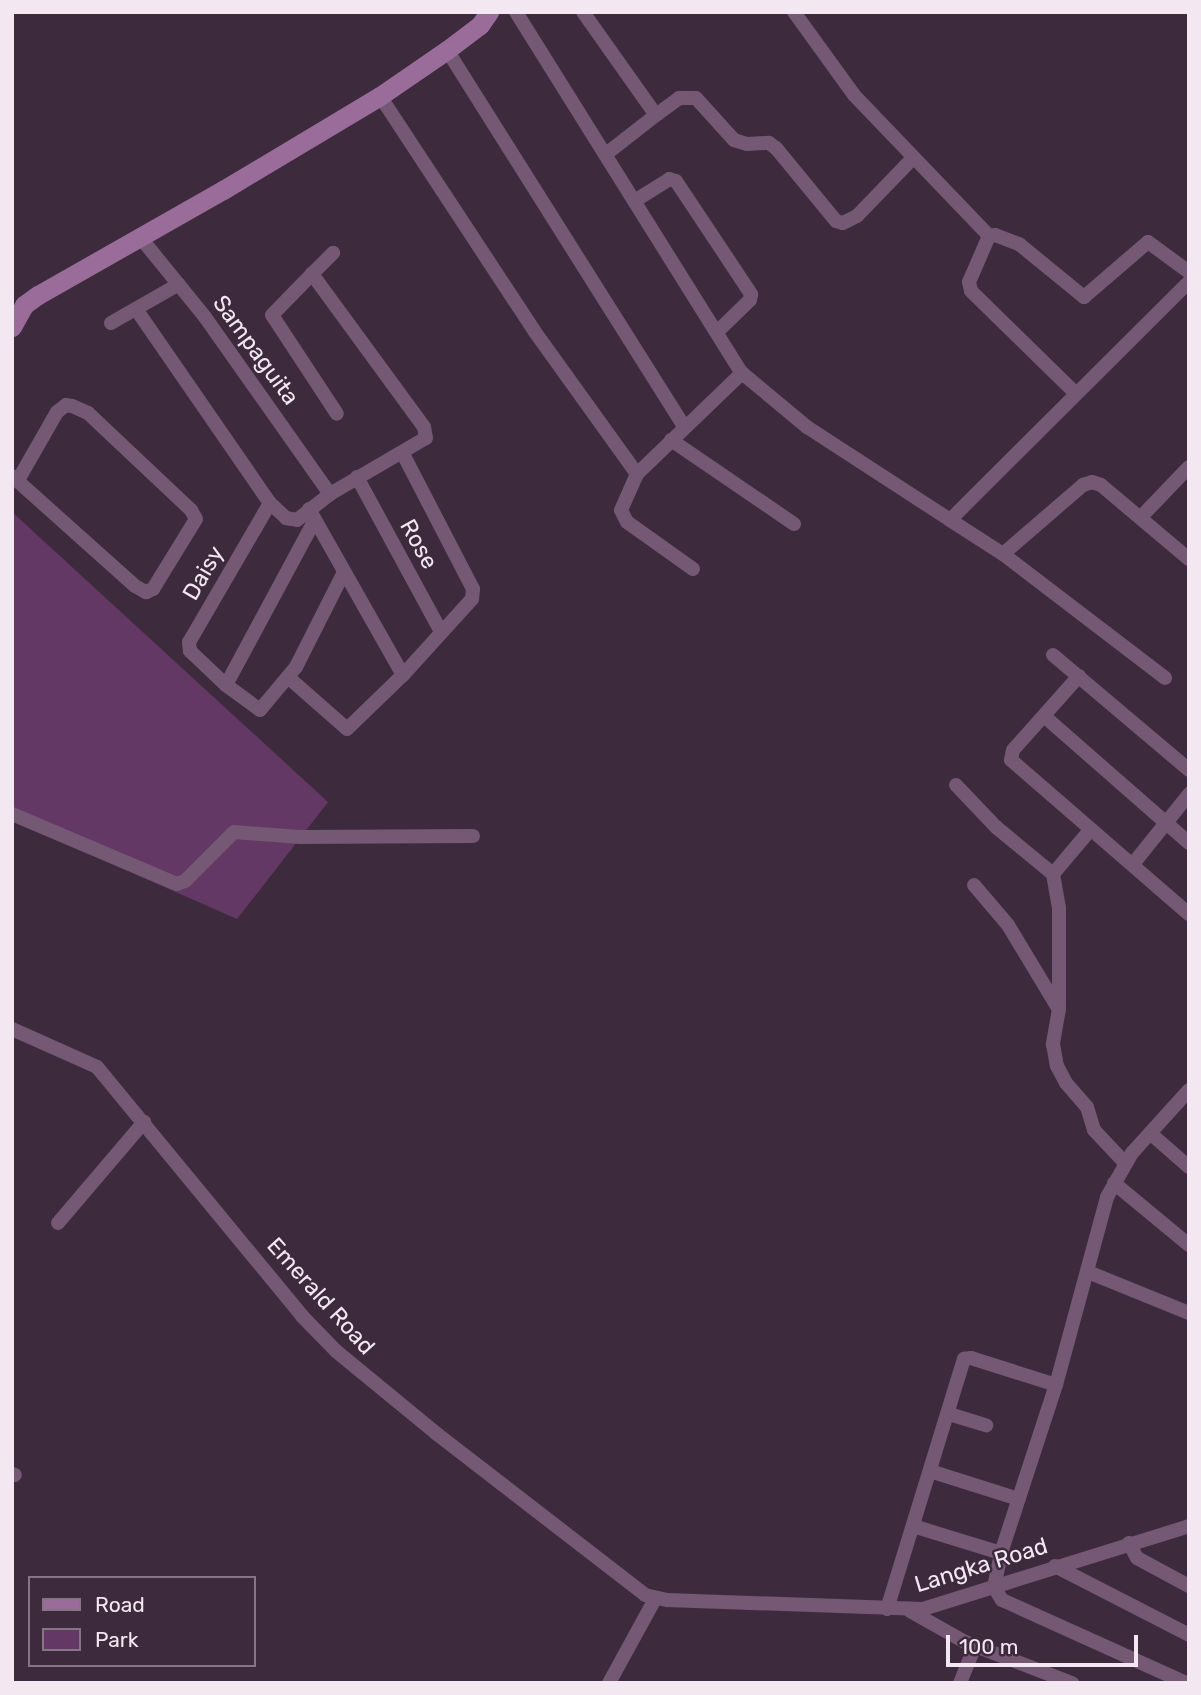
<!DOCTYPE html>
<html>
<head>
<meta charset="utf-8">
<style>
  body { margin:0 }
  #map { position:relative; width:1201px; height:1695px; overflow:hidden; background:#3d2b3d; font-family:Rubik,sans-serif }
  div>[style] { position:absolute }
  .green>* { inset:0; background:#643865 }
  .street>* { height:14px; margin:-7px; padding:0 7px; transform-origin:7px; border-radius:7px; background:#745874 }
  .secondary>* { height:19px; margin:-9.5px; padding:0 9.5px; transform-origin:9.5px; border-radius:9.5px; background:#996c99 }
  span { translate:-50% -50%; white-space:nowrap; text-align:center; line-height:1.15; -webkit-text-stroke:5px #3d2b3d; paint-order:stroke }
  .street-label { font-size:23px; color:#f3e7f2 }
  .frame { position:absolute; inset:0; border:14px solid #f3e7f2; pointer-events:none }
  .legend { position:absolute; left:28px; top:1576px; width:228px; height:91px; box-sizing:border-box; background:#3d2b3d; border:2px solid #867685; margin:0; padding:9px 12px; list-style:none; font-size:21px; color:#f3e7f2 }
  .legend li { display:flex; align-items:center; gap:14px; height:35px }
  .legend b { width:35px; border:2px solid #867685 }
  .scale { position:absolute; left:946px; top:1635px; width:192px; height:32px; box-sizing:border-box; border:4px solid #f3e7f2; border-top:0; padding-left:9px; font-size:21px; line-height:24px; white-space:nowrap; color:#f3e7f2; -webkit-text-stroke:5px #3d2b3d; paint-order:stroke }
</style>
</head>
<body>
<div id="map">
  <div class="green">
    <div style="clip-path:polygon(12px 512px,328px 802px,237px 919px,12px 820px)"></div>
  </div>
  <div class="street">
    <div style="left:516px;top:12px;width:426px;rotate:58deg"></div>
    <div style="left:742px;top:373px;width:85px;rotate:39.7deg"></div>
    <div style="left:807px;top:427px;width:171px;rotate:33deg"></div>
    <div style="left:950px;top:520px;width:337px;rotate:-44.9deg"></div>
    <div style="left:583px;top:12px;width:126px;rotate:54.7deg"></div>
    <div style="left:656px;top:115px;width:63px;rotate:142deg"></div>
    <div style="left:794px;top:12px;width:102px;rotate:54.1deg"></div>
    <div style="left:854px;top:95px;width:195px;rotate:46.2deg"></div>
    <div style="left:989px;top:236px;width:6px;rotate:-9deg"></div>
    <div style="left:995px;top:235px;width:26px;rotate:21deg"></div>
    <div style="left:1019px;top:244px;width:84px;rotate:39.2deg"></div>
    <div style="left:1084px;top:297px;width:84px;rotate:-40.7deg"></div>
    <div style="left:1148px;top:242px;width:51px;rotate:36.2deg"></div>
    <div style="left:447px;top:50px;width:445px;rotate:57.8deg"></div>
    <div style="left:380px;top:96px;width:282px;rotate:56.7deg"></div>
    <div style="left:535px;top:332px;width:175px;rotate:54.3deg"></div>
    <div style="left:656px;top:115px;width:29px;rotate:-36deg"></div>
    <div style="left:679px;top:98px;width:17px"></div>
    <div style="left:696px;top:98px;width:57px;rotate:47.9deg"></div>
    <div style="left:734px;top:140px;width:14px;rotate:17deg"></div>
    <div style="left:747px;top:144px;width:22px;rotate:-3deg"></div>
    <div style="left:769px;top:143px;width:9px;rotate:36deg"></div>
    <div style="left:776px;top:148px;width:94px;rotate:50.6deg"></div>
    <div style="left:836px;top:221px;width:7px;rotate:16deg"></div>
    <div style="left:843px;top:223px;width:16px;rotate:-27deg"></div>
    <div style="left:857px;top:216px;width:79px;rotate:-46deg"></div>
    <div style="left:636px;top:200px;width:39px;rotate:-32deg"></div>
    <div style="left:669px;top:179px;width:7px;rotate:16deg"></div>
    <div style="left:676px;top:181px;width:136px;rotate:56.4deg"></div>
    <div style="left:751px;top:294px;width:6px;rotate:99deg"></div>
    <div style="left:750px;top:300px;width:46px;rotate:135.9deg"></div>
    <div style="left:989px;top:236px;width:50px;rotate:113.5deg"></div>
    <div style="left:969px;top:282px;width:9px;rotate:77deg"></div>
    <div style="left:971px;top:291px;width:147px;rotate:44.4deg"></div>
    <div style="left:140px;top:237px;width:103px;rotate:50.9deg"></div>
    <div style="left:205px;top:317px;width:217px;rotate:54.8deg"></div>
    <div style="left:312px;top:274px;width:57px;rotate:134.3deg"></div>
    <div style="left:272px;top:315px;width:118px;rotate:56.7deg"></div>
    <div style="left:136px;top:309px;width:236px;rotate:55.4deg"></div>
    <div style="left:270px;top:503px;width:161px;rotate:120.2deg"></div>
    <div style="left:189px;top:642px;width:9px;rotate:84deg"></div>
    <div style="left:190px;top:651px;width:50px;rotate:43.4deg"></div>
    <div style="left:226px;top:685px;width:42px;rotate:36.3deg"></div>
    <div style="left:260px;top:710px;width:56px;rotate:-50.1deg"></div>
    <div style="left:296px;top:667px;width:106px;rotate:-63.2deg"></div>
    <div style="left:111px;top:323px;width:78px;rotate:-29.8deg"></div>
    <div style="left:671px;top:440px;width:149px;rotate:34.3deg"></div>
    <div style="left:12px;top:476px;width:165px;rotate:41.8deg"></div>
    <div style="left:135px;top:586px;width:13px;rotate:29deg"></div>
    <div style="left:146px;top:592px;width:8px;rotate:-23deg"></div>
    <div style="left:153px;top:589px;width:82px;rotate:-58.4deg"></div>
    <div style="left:196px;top:519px;width:10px;rotate:-119deg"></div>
    <div style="left:191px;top:510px;width:141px;rotate:-136.7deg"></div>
    <div style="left:88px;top:413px;width:17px;rotate:-156deg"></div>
    <div style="left:72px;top:406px;width:6px;rotate:-171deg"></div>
    <div style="left:66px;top:405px;width:11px;rotate:142deg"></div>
    <div style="left:57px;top:412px;width:78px;rotate:119.8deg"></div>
    <div style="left:357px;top:477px;width:176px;rotate:61.5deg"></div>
    <div style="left:270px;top:503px;width:22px;rotate:43deg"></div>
    <div style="left:286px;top:518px;width:11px;rotate:10deg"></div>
    <div style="left:297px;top:520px;width:42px;rotate:-38.2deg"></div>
    <div style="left:330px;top:494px;width:111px;rotate:-30.3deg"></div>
    <div style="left:426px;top:438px;width:11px;rotate:-100deg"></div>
    <div style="left:424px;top:427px;width:190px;rotate:-126.2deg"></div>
    <div style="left:312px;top:274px;width:30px;rotate:-45deg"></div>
    <div style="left:309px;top:509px;width:191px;rotate:60.5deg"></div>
    <div style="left:1141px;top:517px;width:69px;rotate:-46.2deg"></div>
    <div style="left:950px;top:520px;width:63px;rotate:32.7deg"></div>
    <div style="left:1003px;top:554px;width:204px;rotate:37.4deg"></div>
    <div style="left:1003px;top:554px;width:106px;rotate:-40.8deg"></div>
    <div style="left:1083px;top:485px;width:9px;rotate:-18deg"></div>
    <div style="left:1092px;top:482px;width:9px;rotate:18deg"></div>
    <div style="left:1101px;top:485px;width:115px;rotate:40.1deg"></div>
    <div style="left:693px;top:569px;width:81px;rotate:-144.5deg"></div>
    <div style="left:627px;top:522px;width:13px;rotate:-117deg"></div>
    <div style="left:621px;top:510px;width:39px;rotate:-66deg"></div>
    <div style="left:637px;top:474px;width:146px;rotate:-43.9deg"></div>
    <div style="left:1053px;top:655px;width:178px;rotate:40.2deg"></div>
    <div style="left:1079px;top:676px;width:99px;rotate:131.7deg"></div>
    <div style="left:1013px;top:750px;width:10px;rotate:101deg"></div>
    <div style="left:1011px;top:760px;width:235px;rotate:40.9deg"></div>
    <div style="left:289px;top:678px;width:77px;rotate:41.3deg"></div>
    <div style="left:347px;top:729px;width:78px;rotate:-44deg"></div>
    <div style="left:403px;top:675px;width:103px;rotate:-47.8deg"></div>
    <div style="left:472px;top:599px;width:10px;rotate:-84deg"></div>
    <div style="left:473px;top:589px;width:152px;rotate:-117.4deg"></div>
    <div style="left:226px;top:685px;width:187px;rotate:-61.7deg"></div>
    <div style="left:1044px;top:716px;width:193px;rotate:41.2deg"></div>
    <div style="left:956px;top:785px;width:58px;rotate:46.4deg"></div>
    <div style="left:996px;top:827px;width:74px;rotate:39.5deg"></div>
    <div style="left:1053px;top:874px;width:35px;rotate:80deg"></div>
    <div style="left:1059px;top:908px;width:101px;rotate:90deg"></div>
    <div style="left:1059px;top:1009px;width:36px;rotate:100deg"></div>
    <div style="left:1053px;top:1044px;width:22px;rotate:80deg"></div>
    <div style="left:1057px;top:1066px;width:19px;rotate:62deg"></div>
    <div style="left:1066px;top:1083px;width:32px;rotate:49deg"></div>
    <div style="left:1087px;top:1107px;width:24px;rotate:73deg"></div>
    <div style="left:1094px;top:1130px;width:45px;rotate:46.8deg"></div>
    <div style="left:12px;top:814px;width:179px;rotate:23deg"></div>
    <div style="left:177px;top:884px;width:9px;rotate:-21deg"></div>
    <div style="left:185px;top:881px;width:69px;rotate:-45deg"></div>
    <div style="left:234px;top:832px;width:66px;rotate:4.3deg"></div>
    <div style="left:300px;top:837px;width:173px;rotate:-0.3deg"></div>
    <div style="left:1133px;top:864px;width:90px;rotate:-51.3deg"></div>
    <div style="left:1053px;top:874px;width:57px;rotate:-49.9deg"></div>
    <div style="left:974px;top:885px;width:52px;rotate:49.6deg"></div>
    <div style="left:1008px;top:925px;width:97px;rotate:58.9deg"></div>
    <div style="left:12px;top:1029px;width:93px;rotate:24.1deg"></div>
    <div style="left:97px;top:1067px;width:323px;rotate:50.5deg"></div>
    <div style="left:302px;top:1316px;width:49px;rotate:45.8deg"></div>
    <div style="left:336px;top:1351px;width:131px;rotate:39.4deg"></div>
    <div style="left:437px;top:1434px;width:263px;rotate:37.7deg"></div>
    <div style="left:645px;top:1595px;width:23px;rotate:13deg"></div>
    <div style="left:667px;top:1600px;width:256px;rotate:2deg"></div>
    <div style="left:923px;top:1609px;width:279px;rotate:-17.3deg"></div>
    <div style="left:1150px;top:1133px;width:52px;rotate:41.1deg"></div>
    <div style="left:1114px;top:1183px;width:97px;rotate:39.6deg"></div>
    <div style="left:58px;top:1223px;width:133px;rotate:-49.6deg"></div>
    <div style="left:1088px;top:1272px;width:109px;rotate:22.1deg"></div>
    <div style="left:949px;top:1414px;width:39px;rotate:17deg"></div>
    <div style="left:930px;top:1471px;width:93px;rotate:17.5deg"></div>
    <div style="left:12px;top:1474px;width:3px;rotate:18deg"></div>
    <div style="left:913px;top:1526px;width:92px;rotate:17.1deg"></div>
    <div style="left:1129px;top:1543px;width:17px;rotate:62deg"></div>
    <div style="left:1137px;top:1558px;width:59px;rotate:28.3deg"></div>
    <div style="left:1055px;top:1566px;width:151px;rotate:27.2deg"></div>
    <div style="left:887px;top:1609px;width:262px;rotate:-72.9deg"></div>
    <div style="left:964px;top:1359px;width:7px;rotate:-8deg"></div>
    <div style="left:971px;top:1358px;width:89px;rotate:17.6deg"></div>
    <div style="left:910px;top:1611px;width:63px;rotate:29.4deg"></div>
    <div style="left:965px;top:1642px;width:115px;rotate:21deg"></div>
    <div style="left:609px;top:1683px;width:96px;rotate:-61.3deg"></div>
    <div style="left:960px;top:1683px;width:40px;rotate:-68deg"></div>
    <div style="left:1186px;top:1683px;width:202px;rotate:-155.7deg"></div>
    <div style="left:1002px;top:1600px;width:15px;rotate:-122deg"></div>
    <div style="left:994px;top:1587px;width:35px;rotate:-78deg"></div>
    <div style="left:1001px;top:1553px;width:177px;rotate:-71.9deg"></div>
    <div style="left:1056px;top:1385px;width:195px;rotate:-74.8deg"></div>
    <div style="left:1107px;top:1197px;width:51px;rotate:-60.4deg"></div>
    <div style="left:1132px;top:1153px;width:85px;rotate:-47.9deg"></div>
  </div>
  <div class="secondary">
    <div style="left:12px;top:327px;width:25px;rotate:-61deg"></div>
    <div style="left:24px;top:305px;width:17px;rotate:-36deg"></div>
    <div style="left:38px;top:295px;width:213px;rotate:-29.6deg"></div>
    <div style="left:223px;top:190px;width:183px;rotate:-30.9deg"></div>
    <div style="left:380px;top:96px;width:81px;rotate:-34.5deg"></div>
    <div style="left:447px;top:50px;width:41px;rotate:-37.1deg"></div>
    <div style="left:480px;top:25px;width:16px;rotate:-55deg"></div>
  </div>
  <div class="street-label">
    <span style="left:256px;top:350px;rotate:54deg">Sampaguita</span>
    <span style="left:419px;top:544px;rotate:61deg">Rose</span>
    <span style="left:203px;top:573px;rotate:-60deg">Daisy</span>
    <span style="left:321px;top:1296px;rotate:48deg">Emerald Road</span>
    <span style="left:981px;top:1565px;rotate:-17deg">Langka Road</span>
  </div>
  <div class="frame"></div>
  <ul class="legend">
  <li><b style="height:9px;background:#996c99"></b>Road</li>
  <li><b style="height:19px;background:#643865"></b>Park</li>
  </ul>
  <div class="scale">100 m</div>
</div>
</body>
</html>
